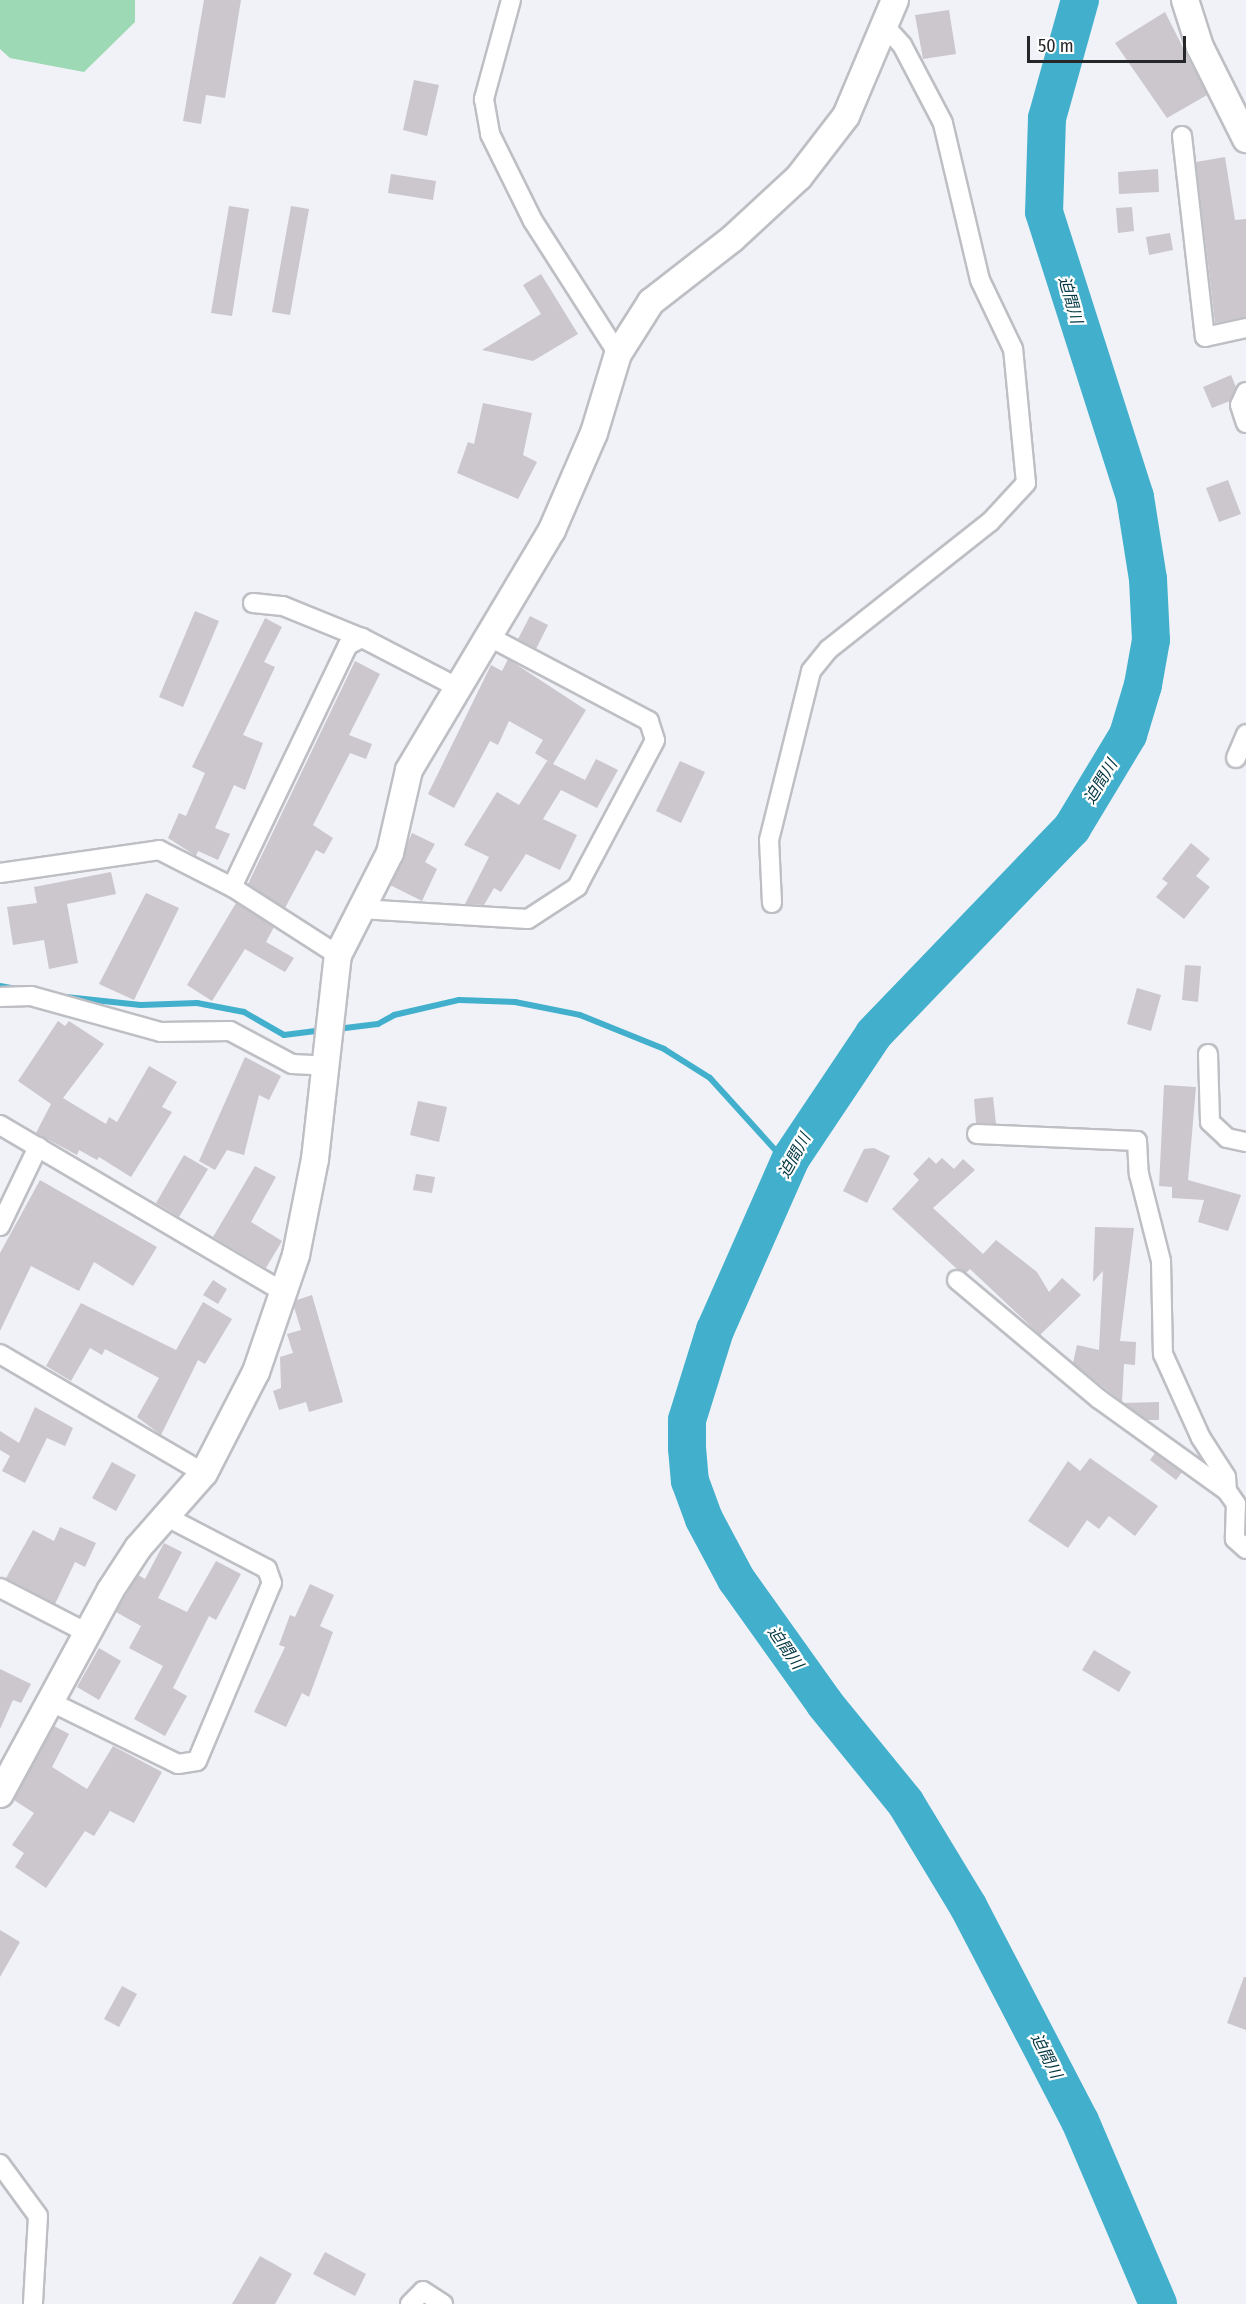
<!DOCTYPE html>
<html>
<head>
<meta charset="utf-8">
<style>
  body { margin:0 }
  #map { position:relative; width:1246px; height:2304px; overflow:hidden; background:#f1f2f7; font-family:"Fira Sans Condensed","Noto Sans JP",sans-serif }
  div>[style] { position:absolute }
  .green>* { inset:0; background:#9cd9b4 }
  .stream>* { height:6px; margin:-3px; padding:0 3px; transform-origin:3px; border-radius:3px; background:#42b0cd }
  .river>* { height:38px; margin:-19px; padding:0 19px; transform-origin:19px; border-radius:19px; background:#42b0cd }
  .building>* { inset:0; background:#cbc7cc }
  .roads { filter:drop-shadow(2px 0 #bebfc4) drop-shadow(-2px 0 #bebfc4) drop-shadow(0 2px #bebfc4) drop-shadow(0 -2px #bebfc4) }
  .street>* { height:18px; margin:-9px; padding:0 9px; transform-origin:9px; border-radius:9px; background:#fff }
  .secondary>* { height:26px; margin:-13px; padding:0 13px; transform-origin:13px; border-radius:13px; background:#fff }
  span { translate:-50% -50%; white-space:nowrap; text-align:center; line-height:1.15; -webkit-text-stroke:4.5px #fff; paint-order:stroke }
  .water-label { font-size:16px; color:#003541; font-style:italic }
  .scale { position:absolute; left:1027px; top:36px; width:159px; height:27px; box-sizing:border-box; border:3px solid #262729; border-top:0; padding-left:8px; font-size:18px; line-height:21px; white-space:nowrap; color:#262729; -webkit-text-stroke:4px #fff; paint-order:stroke }
</style>
</head>
<body>
<div id="map">
  <div class="green">
    <div style="clip-path:polygon(0 0,135px 0,135px 22px,84px 72px,10px 58px,0 49px)"></div>
  </div>
  <div class="stream">
    <div style="left:0;top:986px;width:17px;rotate:10deg"></div>
    <div style="left:66px;top:997px;width:75px;rotate:6.1deg"></div>
    <div style="left:141px;top:1005px;width:56px;rotate:-2deg"></div>
    <div style="left:197px;top:1003px;width:48px;rotate:10.8deg"></div>
    <div style="left:244px;top:1012px;width:46px;rotate:29.9deg"></div>
    <div style="left:284px;top:1035px;width:40px;rotate:-7.1deg"></div>
    <div style="left:337px;top:1029px;width:41px;rotate:-7deg"></div>
    <div style="left:378px;top:1024px;width:18px;rotate:-29deg"></div>
    <div style="left:394px;top:1015px;width:67px;rotate:-13deg"></div>
    <div style="left:459px;top:1000px;width:56px;rotate:2deg"></div>
    <div style="left:515px;top:1002px;width:66px;rotate:11.3deg"></div>
    <div style="left:580px;top:1015px;width:91px;rotate:22deg"></div>
    <div style="left:664px;top:1049px;width:54px;rotate:32.2deg"></div>
    <div style="left:710px;top:1078px;width:116px;rotate:47.8deg"></div>
  </div>
  <div class="river">
    <div style="left:1080px;top:0;width:123px;rotate:105.6deg"></div>
    <div style="left:1047px;top:118px;width:94px;rotate:91.8deg"></div>
    <div style="left:1044px;top:212px;width:299px;rotate:72.3deg"></div>
    <div style="left:1135px;top:497px;width:83px;rotate:81deg"></div>
    <div style="left:1148px;top:579px;width:61px;rotate:87.2deg"></div>
    <div style="left:1151px;top:640px;width:46px;rotate:100.1deg"></div>
    <div style="left:1143px;top:685px;width:52px;rotate:106.7deg"></div>
    <div style="left:1128px;top:735px;width:109px;rotate:121.1deg"></div>
    <div style="left:1072px;top:828px;width:286px;rotate:133.9deg"></div>
    <div style="left:874px;top:1034px;width:149px;rotate:123.8deg"></div>
    <div style="left:791px;top:1158px;width:188px;rotate:113.8deg"></div>
    <div style="left:715px;top:1330px;width:94px;rotate:107.3deg"></div>
    <div style="left:687px;top:1420px;width:28px;rotate:90deg"></div>
    <div style="left:687px;top:1448px;width:33px;rotate:85deg"></div>
    <div style="left:690px;top:1481px;width:40px;rotate:69.8deg"></div>
    <div style="left:704px;top:1519px;width:68px;rotate:61.9deg"></div>
    <div style="left:736px;top:1579px;width:153px;rotate:54.5deg"></div>
    <div style="left:825px;top:1704px;width:127px;rotate:50.8deg"></div>
    <div style="left:905px;top:1802px;width:122px;rotate:58.8deg"></div>
    <div style="left:968px;top:1906px;width:242px;rotate:62.5deg"></div>
    <div style="left:1080px;top:2121px;width:199px;rotate:66.9deg"></div>
  </div>
  <div class="building">
    <div style="clip-path:polygon(204px 0,241px 0,225px 98px,206px 95px,201px 124px,183px 121px)"></div>
    <div style="clip-path:polygon(949px 10px,956px 54px,923px 59px,915px 15px)"></div>
    <div style="clip-path:polygon(1165px 12px,1207px 95px,1167px 118px,1115px 43px)"></div>
    <div style="clip-path:polygon(414px 80px,439px 85px,427px 136px,403px 130px)"></div>
    <div style="clip-path:polygon(1225px 157px,1235px 220px,1246px 219px,1246px 317px,1215px 323px,1196px 162px)"></div>
    <div style="clip-path:polygon(1158px 169px,1159px 192px,1119px 194px,1118px 172px)"></div>
    <div style="clip-path:polygon(391px 174px,436px 181px,433px 200px,388px 193px)"></div>
    <div style="clip-path:polygon(229px 206px,249px 209px,232px 316px,211px 313px)"></div>
    <div style="clip-path:polygon(291px 206px,309px 209px,290px 315px,272px 312px)"></div>
    <div style="clip-path:polygon(1132px 207px,1134px 231px,1118px 233px,1116px 208px)"></div>
    <div style="clip-path:polygon(1170px 233px,1173px 250px,1149px 255px,1146px 237px)"></div>
    <div style="clip-path:polygon(541px 274px,578px 334px,533px 361px,482px 350px,541px 314px,523px 285px)"></div>
    <div style="clip-path:polygon(1231px 375px,1236px 387px,1230px 401px,1212px 408px,1203px 387px)"></div>
    <div style="clip-path:polygon(483px 403px,532px 413px,523px 455px,537px 462px,518px 499px,457px 473px,468px 442px,474px 444px)"></div>
    <div style="clip-path:polygon(1228px 480px,1241px 514px,1219px 522px,1206px 488px)"></div>
    <div style="clip-path:polygon(195px 611px,219px 621px,183px 707px,159px 697px)"></div>
    <div style="clip-path:polygon(530px 616px,548px 625px,536px 649px,518px 639px)"></div>
    <div style="clip-path:polygon(265px 618px,282px 627px,264px 662px,275px 667px,243px 735px,263px 743px,245px 790px,234px 785px,215px 828px,230px 834px,218px 860px,198px 851px,196px 856px,168px 838px,179px 813px,186px 816px,205px 773px,192px 767px)"></div>
    <div style="clip-path:polygon(508px 659px,586px 710px,553px 764px,585px 780px,596px 759px,618px 770px,597px 808px,561px 790px,543px 819px,577px 835px,560px 870px,526px 854px,501px 892px,494px 888px,484px 905px,465px 904px,489px 857px,464px 845px,497px 792px,519px 805px,547px 761px,551px 763px,535px 753px,543px 740px,509px 721px,498px 745px,490px 741px,454px 808px,428px 794px,491px 665px,502px 671px)"></div>
    <div style="clip-path:polygon(355px 661px,380px 674px,349px 735px,372px 744px,366px 759px,350px 753px,313px 825px,333px 838px,324px 854px,316px 850px,285px 908px,248px 884px)"></div>
    <div style="clip-path:polygon(680px 761px,705px 772px,681px 823px,656px 811px)"></div>
    <div style="clip-path:polygon(412px 833px,435px 844px,425px 862px,437px 869px,422px 901px,390px 885px)"></div>
    <div style="clip-path:polygon(1191px 843px,1210px 859px,1196px 876px,1210px 887px,1184px 919px,1156px 897px,1168px 883px,1162px 879px)"></div>
    <div style="clip-path:polygon(111px 872px,116px 894px,67px 904px,78px 963px,49px 969px,44px 940px,13px 945px,7px 907px,37px 903px,34px 887px)"></div>
    <div style="clip-path:polygon(146px 893px,179px 908px,134px 1000px,99px 984px)"></div>
    <div style="clip-path:polygon(236px 903px,274px 927px,266px 942px,294px 958px,285px 972px,245px 949px,212px 1001px,187px 985px)"></div>
    <div style="clip-path:polygon(1185px 965px,1201px 966px,1198px 1002px,1182px 1000px)"></div>
    <div style="clip-path:polygon(1137px 988px,1161px 995px,1151px 1031px,1127px 1024px)"></div>
    <div style="clip-path:polygon(58px 1021px,65px 1026px,69px 1021px,104px 1044px,63px 1098px,106px 1124px,109px 1117px,117px 1122px,149px 1066px,177px 1082px,162px 1107px,172px 1112px,131px 1177px,99px 1157px,97px 1160px,79px 1150px,77px 1155px,36px 1133px,51px 1104px,18px 1081px)"></div>
    <div style="clip-path:polygon(245px 1057px,281px 1076px,269px 1100px,259px 1095px,244px 1155px,227px 1150px,215px 1170px,199px 1161px)"></div>
    <div style="clip-path:polygon(1164px 1085px,1196px 1087px,1188px 1180px,1241px 1195px,1228px 1231px,1198px 1222px,1204px 1200px,1172px 1198px,1172px 1187px,1159px 1186px)"></div>
    <div style="clip-path:polygon(993px 1097px,996px 1124px,976px 1123px,974px 1099px)"></div>
    <div style="clip-path:polygon(418px 1101px,447px 1107px,439px 1142px,410px 1135px)"></div>
    <div style="clip-path:polygon(874px 1148px,890px 1156px,867px 1203px,843px 1191px,864px 1149px)"></div>
    <div style="clip-path:polygon(184px 1155px,208px 1169px,179px 1217px,156px 1203px)"></div>
    <div style="clip-path:polygon(929px 1157px,936px 1164px,942px 1158px,954px 1169px,963px 1159px,975px 1170px,933px 1208px,983px 1254px,996px 1240px,1037px 1272px,1049px 1292px,1062px 1278px,1081px 1295px,1040px 1335px,970px 1269px,966px 1273px,957px 1269px,892px 1209px,919px 1180px,913px 1174px)"></div>
    <div style="clip-path:polygon(255px 1166px,276px 1177px,251px 1222px,282px 1241px,266px 1268px,213px 1237px)"></div>
    <div style="clip-path:polygon(416px 1174px,435px 1177px,432px 1193px,413px 1190px)"></div>
    <div style="clip-path:polygon(40px 1180px,157px 1247px,133px 1286px,94px 1262px,79px 1291px,31px 1266px,0 1331px,0 1253px)"></div>
    <div style="clip-path:polygon(1095px 1227px,1134px 1228px,1120px 1341px,1136px 1342px,1135px 1365px,1124px 1364px,1122px 1402px,1073px 1363px,1077px 1345px,1099px 1350px,1103px 1271px,1093px 1282px)"></div>
    <div style="clip-path:polygon(213px 1280px,227px 1289px,218px 1304px,203px 1295px)"></div>
    <div style="clip-path:polygon(312px 1295px,343px 1402px,309px 1412px,306px 1402px,279px 1410px,273px 1391px,281px 1388px,280px 1357px,293px 1353px,287px 1334px,301px 1330px,294px 1307px,297px 1300px)"></div>
    <div style="clip-path:polygon(203px 1302px,232px 1319px,205px 1364px,198px 1360px,161px 1435px,137px 1417px,159px 1378px,105px 1349px,102px 1355px,90px 1348px,71px 1381px,46px 1366px,81px 1303px,176px 1350px)"></div>
    <div style="clip-path:polygon(1159px 1402px,1159px 1420px,1147px 1420px,1123px 1403px)"></div>
    <div style="clip-path:polygon(35px 1407px,73px 1428px,65px 1446px,47px 1438px,25px 1483px,2px 1471px,10px 1456px,0 1450px,0 1431px,19px 1443px)"></div>
    <div style="clip-path:polygon(1155px 1453px,1182px 1472px,1176px 1480px,1150px 1460px)"></div>
    <div style="clip-path:polygon(1090px 1458px,1158px 1506px,1135px 1536px,1109px 1516px,1099px 1529px,1087px 1520px,1068px 1548px,1028px 1521px,1068px 1461px,1080px 1471px)"></div>
    <div style="clip-path:polygon(112px 1462px,136px 1475px,116px 1511px,92px 1498px)"></div>
    <div style="clip-path:polygon(60px 1527px,96px 1543px,85px 1567px,75px 1562px,55px 1604px,6px 1578px,33px 1530px,54px 1541px)"></div>
    <div style="clip-path:polygon(164px 1543px,182px 1552px,158px 1598px,187px 1612px,216px 1561px,241px 1574px,216px 1620px,209px 1616px,173px 1688px,187px 1696px,165px 1736px,134px 1719px,163px 1666px,129px 1648px,141px 1626px,116px 1612px,138px 1575px,145px 1579px)"></div>
    <div style="clip-path:polygon(310px 1584px,334px 1595px,320px 1626px,333px 1632px,309px 1697px,302px 1693px,286px 1727px,254px 1712px,285px 1647px,279px 1645px,290px 1615px,295px 1617px)"></div>
    <div style="clip-path:polygon(99px 1648px,121px 1661px,99px 1700px,77px 1687px)"></div>
    <div style="clip-path:polygon(1094px 1650px,1131px 1672px,1119px 1692px,1082px 1670px)"></div>
    <div style="clip-path:polygon(0 1669px,31px 1684px,21px 1703px,13px 1700px,0 1729px)"></div>
    <div style="clip-path:polygon(54px 1726px,69px 1734px,52px 1767px,87px 1789px,113px 1746px,162px 1772px,134px 1823px,110px 1811px,94px 1836px,85px 1831px,46px 1888px,15px 1867px,24px 1853px,12px 1845px,34px 1813px,14px 1800px)"></div>
    <div style="clip-path:polygon(0 1930px,20px 1942px,0 1977px)"></div>
    <div style="clip-path:polygon(1244px 1977px,1246px 1977px,1246px 2030px,1227px 2023px)"></div>
    <div style="clip-path:polygon(122px 1986px,137px 1994px,119px 2027px,104px 2019px)"></div>
    <div style="clip-path:polygon(325px 2252px,366px 2274px,355px 2296px,313px 2274px)"></div>
    <div style="clip-path:polygon(260px 2256px,292px 2274px,275px 2304px,232px 2304px)"></div>
  </div>
  <div class="roads">
    <div class="street">
      <div style="left:511px;top:0;width:103px;rotate:105.3deg"></div>
      <div style="left:484px;top:99px;width:36px;rotate:80deg"></div>
      <div style="left:490px;top:134px;width:97px;rotate:63.7deg"></div>
      <div style="left:533px;top:221px;width:158px;rotate:57.4deg"></div>
      <div style="left:1182px;top:136px;width:202px;rotate:83.5deg"></div>
      <div style="left:1205px;top:337px;width:42px;rotate:-12.4deg"></div>
      <div style="left:1246px;top:392px;width:14px;rotate:115deg"></div>
      <div style="left:1240px;top:405px;width:19px;rotate:72deg"></div>
      <div style="left:253px;top:603px;width:30px;rotate:6deg"></div>
      <div style="left:283px;top:606px;width:85px;rotate:22.1deg"></div>
      <div style="left:1236px;top:758px;width:26px;rotate:-67deg"></div>
      <div style="left:0;top:873px;width:161px;rotate:-8.2deg"></div>
      <div style="left:159px;top:850px;width:82px;rotate:26.9deg"></div>
      <div style="left:232px;top:887px;width:126px;rotate:32.7deg"></div>
      <div style="left:232px;top:887px;width:268px;rotate:-64.4deg"></div>
      <div style="left:348px;top:645px;width:16px;rotate:-27deg"></div>
      <div style="left:362px;top:638px;width:107px;rotate:27.3deg"></div>
      <div style="left:772px;top:903px;width:63px;rotate:-92.7deg"></div>
      <div style="left:769px;top:840px;width:174px;rotate:-76deg"></div>
      <div style="left:811px;top:671px;width:28px;rotate:-51deg"></div>
      <div style="left:829px;top:649px;width:205px;rotate:-38.3deg"></div>
      <div style="left:990px;top:522px;width:53px;rotate:-47.3deg"></div>
      <div style="left:1026px;top:483px;width:135px;rotate:-95.5deg"></div>
      <div style="left:1013px;top:349px;width:76px;rotate:-115.6deg"></div>
      <div style="left:980px;top:280px;width:161px;rotate:-103.3deg"></div>
      <div style="left:943px;top:123px;width:88px;rotate:-117.7deg"></div>
      <div style="left:902px;top:45px;width:24px;rotate:-132deg"></div>
      <div style="left:360px;top:909px;width:168px;rotate:3.4deg"></div>
      <div style="left:528px;top:919px;width:59px;rotate:-33.1deg"></div>
      <div style="left:577px;top:887px;width:166px;rotate:-62deg"></div>
      <div style="left:655px;top:740px;width:20px;rotate:-108deg"></div>
      <div style="left:649px;top:721px;width:184px;rotate:-152.2deg"></div>
      <div style="left:0;top:997px;width:31px;rotate:-2deg"></div>
      <div style="left:31px;top:996px;width:135px;rotate:15.5deg"></div>
      <div style="left:161px;top:1032px;width:69px;rotate:-0.8deg"></div>
      <div style="left:230px;top:1031px;width:70px;rotate:28deg"></div>
      <div style="left:292px;top:1064px;width:35px;rotate:3deg"></div>
      <div style="left:1208px;top:1054px;width:68px;rotate:88.3deg"></div>
      <div style="left:1210px;top:1122px;width:23px;rotate:43deg"></div>
      <div style="left:1227px;top:1138px;width:19px;rotate:12deg"></div>
      <div style="left:0;top:1125px;width:329px;rotate:30.5deg"></div>
      <div style="left:977px;top:1134px;width:160px;rotate:2.5deg"></div>
      <div style="left:1137px;top:1141px;width:33px;rotate:87deg"></div>
      <div style="left:1139px;top:1174px;width:90px;rotate:75.8deg"></div>
      <div style="left:1161px;top:1261px;width:93px;rotate:88.8deg"></div>
      <div style="left:1163px;top:1354px;width:92px;rotate:65.7deg"></div>
      <div style="left:1201px;top:1438px;width:46px;rotate:57.3deg"></div>
      <div style="left:1226px;top:1477px;width:14px;rotate:86deg"></div>
      <div style="left:0;top:1226px;width:88px;rotate:-64.3deg"></div>
      <div style="left:957px;top:1280px;width:185px;rotate:40deg"></div>
      <div style="left:1099px;top:1399px;width:158px;rotate:35.7deg"></div>
      <div style="left:1227px;top:1491px;width:16px;rotate:55deg"></div>
      <div style="left:1236px;top:1504px;width:35px;rotate:92deg"></div>
      <div style="left:1235px;top:1539px;width:15px;rotate:42deg"></div>
      <div style="left:0;top:1354px;width:236px;rotate:30.3deg"></div>
      <div style="left:0;top:1588px;width:98px;rotate:27.3deg"></div>
      <div style="left:51px;top:1702px;width:141px;rotate:26deg"></div>
      <div style="left:178px;top:1764px;width:19px;rotate:-9deg"></div>
      <div style="left:197px;top:1761px;width:193px;rotate:-67.2deg"></div>
      <div style="left:272px;top:1583px;width:15px;rotate:-110deg"></div>
      <div style="left:267px;top:1569px;width:110px;rotate:-152.5deg"></div>
      <div style="left:0;top:2164px;width:64px;rotate:53.8deg"></div>
      <div style="left:38px;top:2216px;width:88px;rotate:93.3deg"></div>
      <div style="left:410px;top:2304px;width:18px;rotate:-45deg"></div>
      <div style="left:423px;top:2291px;width:24px;rotate:33deg"></div>
    </div>
    <div class="secondary">
      <div style="left:1185px;top:0;width:49px;rotate:72.3deg"></div>
      <div style="left:1200px;top:47px;width:103px;rotate:63.4deg"></div>
      <div style="left:0;top:1794px;width:231px;rotate:-61.5deg"></div>
      <div style="left:110px;top:1591px;width:51px;rotate:-56.9deg"></div>
      <div style="left:138px;top:1548px;width:100px;rotate:-48.7deg"></div>
      <div style="left:204px;top:1473px;width:114px;rotate:-62.8deg"></div>
      <div style="left:256px;top:1372px;width:124px;rotate:-71.1deg"></div>
      <div style="left:296px;top:1255px;width:98px;rotate:-78.8deg"></div>
      <div style="left:315px;top:1159px;width:205px;rotate:-83.6deg"></div>
      <div style="left:338px;top:955px;width:114px;rotate:-63deg"></div>
      <div style="left:390px;top:853px;width:85px;rotate:-77.1deg"></div>
      <div style="left:409px;top:770px;width:279px;rotate:-59.2deg"></div>
      <div style="left:552px;top:530px;width:106px;rotate:-66.6deg"></div>
      <div style="left:594px;top:433px;width:83px;rotate:-73.1deg"></div>
      <div style="left:618px;top:354px;width:62px;rotate:-57.6deg"></div>
      <div style="left:651px;top:302px;width:103px;rotate:-37.9deg"></div>
      <div style="left:732px;top:239px;width:91px;rotate:-42.8deg"></div>
      <div style="left:799px;top:177px;width:77px;rotate:-52.4deg"></div>
      <div style="left:846px;top:116px;width:126px;rotate:-67.1deg"></div>
    </div>
  </div>
  <div class="water-label">
    <span style="left:1070px;top:300px;rotate:74deg">迫間川</span>
    <span style="left:1101px;top:782px;rotate:-59deg">迫間川</span>
    <span style="left:795px;top:1156px;rotate:-61deg">迫間川</span>
    <span style="left:785px;top:1648px;rotate:55deg">迫間川</span>
    <span style="left:1046px;top:2056px;rotate:63deg">迫間川</span>
  </div>
  <div class="scale">50 m</div>
</div>
</body>
</html>
